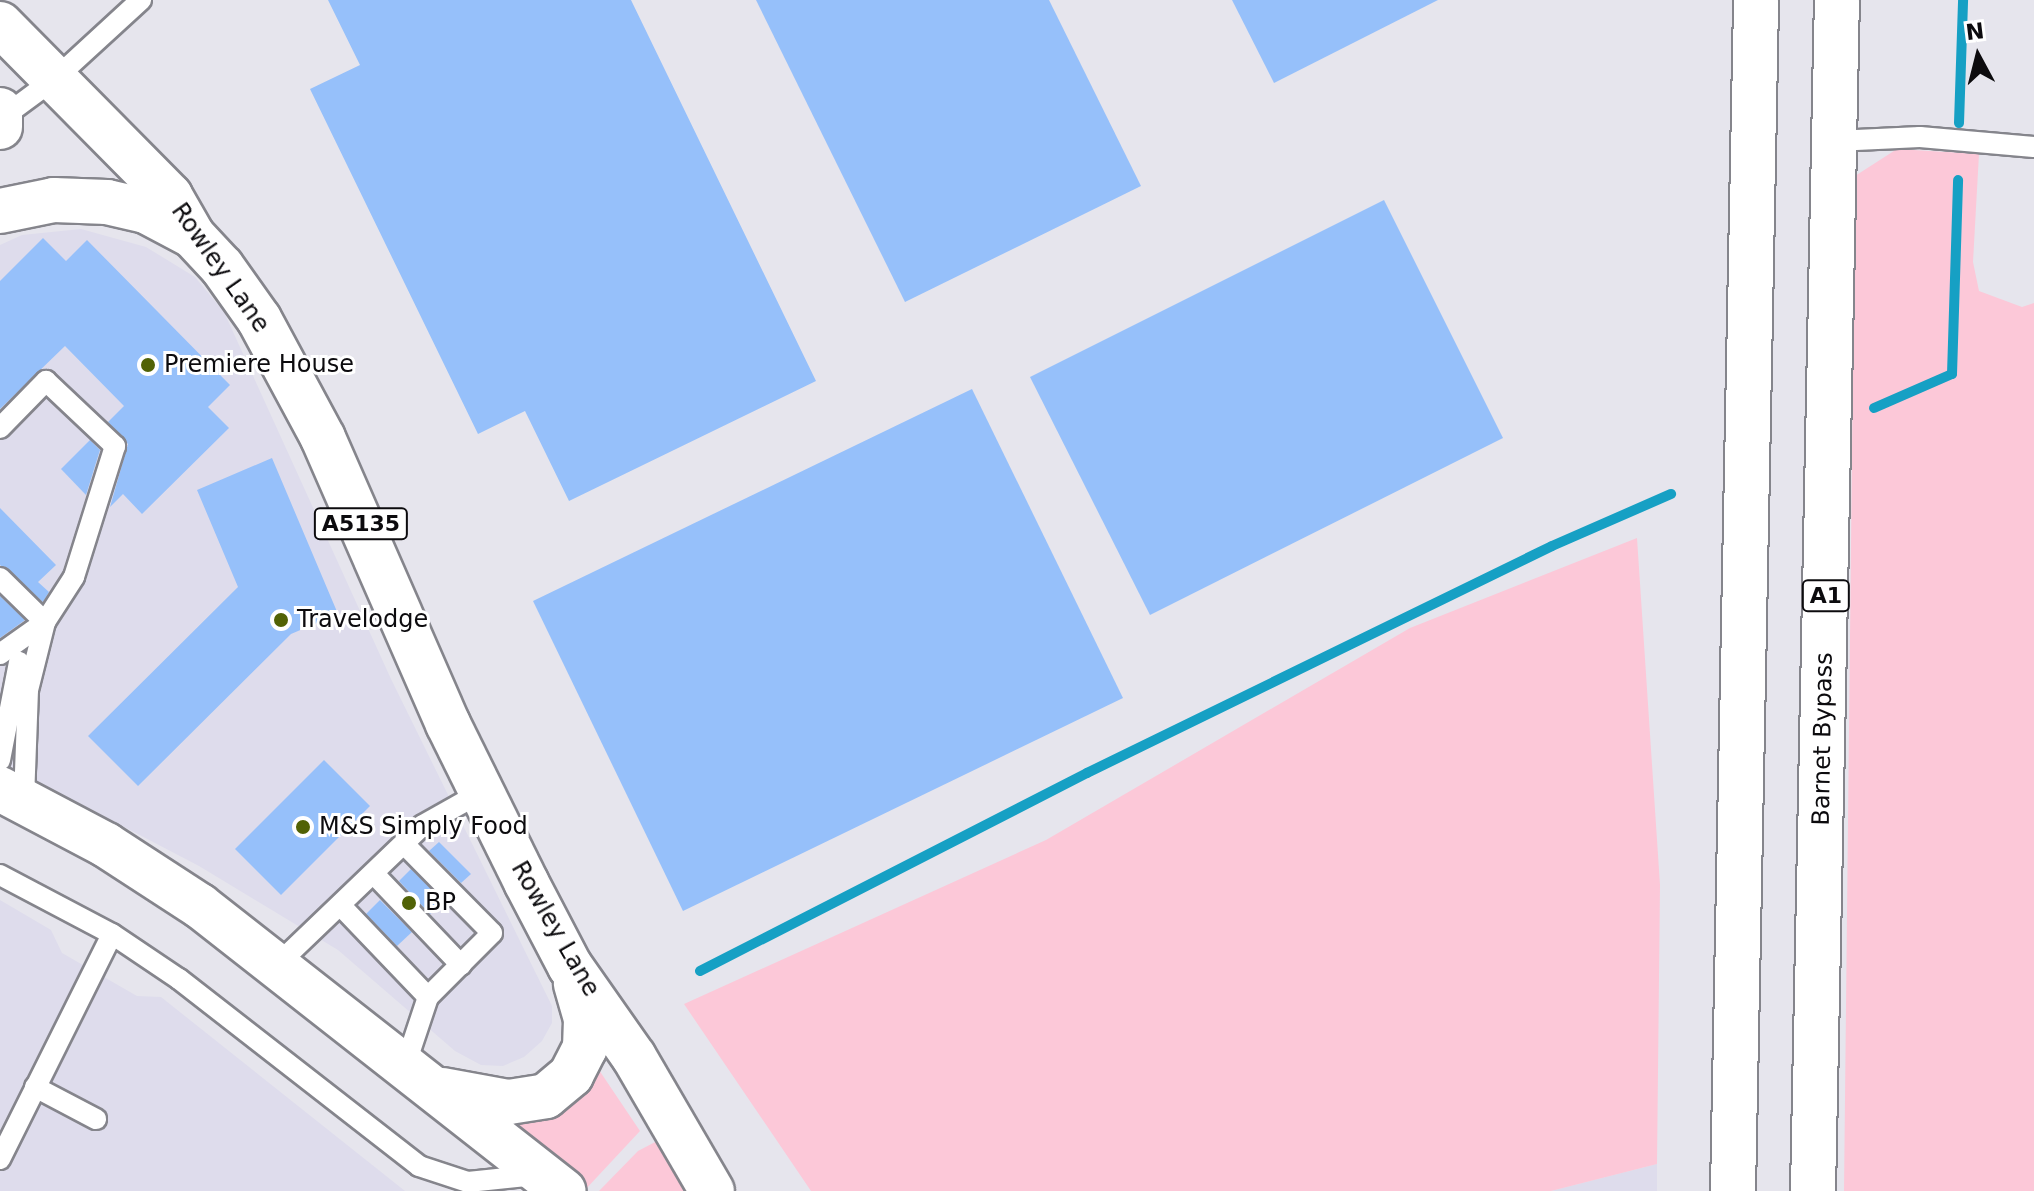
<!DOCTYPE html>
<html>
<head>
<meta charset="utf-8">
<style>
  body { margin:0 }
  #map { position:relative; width:2034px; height:1191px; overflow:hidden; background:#e6e5ed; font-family:"DejaVu Sans",sans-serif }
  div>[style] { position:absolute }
  .built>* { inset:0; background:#dedcec }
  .green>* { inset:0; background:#fcc8d8 }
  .stream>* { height:10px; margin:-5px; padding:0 5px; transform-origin:5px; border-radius:5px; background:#16a0c4 }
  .building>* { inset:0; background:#96c0fa }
  .roads { filter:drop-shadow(2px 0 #85858c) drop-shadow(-2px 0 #85858c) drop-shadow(0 2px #85858c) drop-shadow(0 -2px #85858c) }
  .service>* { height:20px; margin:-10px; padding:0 10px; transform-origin:10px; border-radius:10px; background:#fff }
  .tertiary>* { height:44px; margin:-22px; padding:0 22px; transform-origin:22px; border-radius:22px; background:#fff }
  .primary>* { height:44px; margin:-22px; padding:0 22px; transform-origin:22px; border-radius:22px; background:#fff }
  .trunk>* { height:44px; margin:-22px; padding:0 22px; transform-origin:22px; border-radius:22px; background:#fff }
  .dots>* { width:22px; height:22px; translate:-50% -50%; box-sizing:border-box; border:4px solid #fff; border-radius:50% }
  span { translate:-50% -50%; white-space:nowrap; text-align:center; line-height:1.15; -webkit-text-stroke:6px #fff; paint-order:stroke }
  .shield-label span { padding:2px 6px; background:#fff; border:2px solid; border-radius:6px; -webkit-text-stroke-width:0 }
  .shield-label { font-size:22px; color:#0c0b0e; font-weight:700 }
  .street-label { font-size:24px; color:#0c0b0e }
  .poi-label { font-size:24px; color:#0c0b0e }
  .left { translate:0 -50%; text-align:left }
  .north { position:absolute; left:1938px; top:16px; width:80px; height:80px; -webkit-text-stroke:6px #fff; paint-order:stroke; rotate:353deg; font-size:22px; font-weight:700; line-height:32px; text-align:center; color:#0c0b0e }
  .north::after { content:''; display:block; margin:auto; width:28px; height:36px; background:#0c0b0e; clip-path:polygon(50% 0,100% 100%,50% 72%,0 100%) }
</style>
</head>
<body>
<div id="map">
  <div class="built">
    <div style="clip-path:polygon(81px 229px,146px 247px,195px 277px,224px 312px,391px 679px,552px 1006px,552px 1023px,542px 1041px,524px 1057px,503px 1066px,481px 1065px,455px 1051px,338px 950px,199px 866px,0 762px,0 245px,22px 235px)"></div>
    <div style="clip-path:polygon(0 900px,51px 930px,62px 953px,137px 996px,161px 997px,405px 1191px,0 1191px)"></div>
    <div style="clip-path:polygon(1657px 1164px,1657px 1191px,1551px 1191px)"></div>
  </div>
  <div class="green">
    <div style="clip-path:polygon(1897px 149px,1979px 154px,1973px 262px,1979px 291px,2022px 307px,2034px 303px,2034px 1191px,1844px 1191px,1855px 176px)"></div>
    <div style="clip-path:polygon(1637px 538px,1660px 885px,1657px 1164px,1551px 1191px,811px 1191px,684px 1004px,1046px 840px,1410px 628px)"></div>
    <div style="clip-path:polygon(599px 1070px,640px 1131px,584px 1191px,508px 1130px,514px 1121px,572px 1099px)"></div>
    <div style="clip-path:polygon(659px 1140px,693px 1191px,599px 1191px,638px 1151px)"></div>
  </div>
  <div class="stream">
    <div style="left:1959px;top:123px;width:123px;rotate:-88.1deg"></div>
    <div style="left:1874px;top:408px;width:85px;rotate:-23.6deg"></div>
    <div style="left:1952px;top:374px;width:194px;rotate:-88.2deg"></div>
    <div style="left:700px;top:971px;width:435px;rotate:-27.1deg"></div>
    <div style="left:1087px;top:773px;width:517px;rotate:-26.02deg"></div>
    <div style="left:1552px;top:546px;width:130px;rotate:-23.6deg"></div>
  </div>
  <div class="building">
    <div style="clip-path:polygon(328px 0,631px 0,816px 381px,569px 501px,525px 411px,478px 434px,310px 89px,360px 65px)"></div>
    <div style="clip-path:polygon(756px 0,1049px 0,1141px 186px,905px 302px)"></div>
    <div style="clip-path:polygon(1232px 0,1438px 0,1274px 83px)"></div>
    <div style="clip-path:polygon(1384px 200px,1503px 438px,1150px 615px,1030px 377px)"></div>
    <div style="clip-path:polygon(43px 238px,66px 261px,87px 240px,230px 385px,208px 407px,229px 428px,142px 514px,123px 494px,110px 507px,128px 444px,108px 422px,124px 406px,65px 346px,0 409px,0 281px)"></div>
    <div style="clip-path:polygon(972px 389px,1123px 698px,683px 911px,533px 601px)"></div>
    <div style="clip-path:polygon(90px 440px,100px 450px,86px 495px,61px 469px)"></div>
    <div style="clip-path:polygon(272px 458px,338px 614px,291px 634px,138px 786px,88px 736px,238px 587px,197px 490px)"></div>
    <div style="clip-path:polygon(0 508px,56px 565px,38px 582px,49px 592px,43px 602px,0 565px)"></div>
    <div style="clip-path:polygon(0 596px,25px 620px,0 638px)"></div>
    <div style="clip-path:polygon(324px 760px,370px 806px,281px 895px,235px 849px)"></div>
    <div style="clip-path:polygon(439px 842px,471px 874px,461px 883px,429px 851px)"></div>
    <div style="clip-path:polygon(411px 869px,443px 901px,430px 914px,399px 881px)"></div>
    <div style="clip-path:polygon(380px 900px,412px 932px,397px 946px,366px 914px)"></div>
  </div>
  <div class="roads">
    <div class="service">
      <div style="left:3px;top:117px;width:67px;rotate:-36.5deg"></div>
      <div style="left:57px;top:77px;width:114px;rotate:-42.5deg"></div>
      <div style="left:1835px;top:141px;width:85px;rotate:-2.7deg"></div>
      <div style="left:1920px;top:137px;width:114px;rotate:5deg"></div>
      <div style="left:0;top:428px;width:66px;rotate:-45.6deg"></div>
      <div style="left:46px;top:381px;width:95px;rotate:43.3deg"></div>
      <div style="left:115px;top:446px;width:137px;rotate:107.4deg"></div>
      <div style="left:74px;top:577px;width:54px;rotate:122.8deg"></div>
      <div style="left:45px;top:622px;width:70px;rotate:104deg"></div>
      <div style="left:28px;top:690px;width:110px;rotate:92.1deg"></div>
      <div style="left:0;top:578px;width:63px;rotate:44.4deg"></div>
      <div style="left:0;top:654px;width:55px;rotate:-35.4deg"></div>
      <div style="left:0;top:760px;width:100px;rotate:-79deg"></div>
      <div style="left:404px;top:844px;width:125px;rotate:45.3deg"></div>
      <div style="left:492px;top:933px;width:91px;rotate:135deg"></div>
      <div style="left:428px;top:997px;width:70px;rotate:108.4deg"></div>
      <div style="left:374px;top:874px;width:126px;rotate:46.3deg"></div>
      <div style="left:0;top:875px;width:127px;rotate:27.8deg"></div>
      <div style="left:112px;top:934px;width:81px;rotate:33.9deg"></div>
      <div style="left:179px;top:979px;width:304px;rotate:37.9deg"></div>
      <div style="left:419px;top:1166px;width:52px;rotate:18.1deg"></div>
      <div style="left:468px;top:1182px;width:68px;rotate:-5.9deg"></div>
      <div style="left:342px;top:907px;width:124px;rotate:46.3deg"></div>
      <div style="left:279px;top:963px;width:199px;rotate:-43.8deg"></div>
      <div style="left:423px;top:825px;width:65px;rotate:-29.3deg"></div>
      <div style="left:35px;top:1087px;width:69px;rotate:27.7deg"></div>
      <div style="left:0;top:1159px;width:251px;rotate:-63.5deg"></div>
    </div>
    <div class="tertiary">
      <div style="left:0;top:24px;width:242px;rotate:45.3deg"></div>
      <div style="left:170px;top:196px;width:46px;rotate:60.1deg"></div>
      <div style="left:0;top:110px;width:17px;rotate:90deg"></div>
    </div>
    <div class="primary">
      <div style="left:0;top:211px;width:55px;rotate:-11.5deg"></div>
      <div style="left:54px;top:200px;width:53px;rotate:2.2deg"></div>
      <div style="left:107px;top:202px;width:40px;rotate:13deg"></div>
      <div style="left:146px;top:211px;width:53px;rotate:28deg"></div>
      <div style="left:193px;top:236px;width:42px;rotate:46.9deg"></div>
      <div style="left:222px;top:267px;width:64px;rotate:54.6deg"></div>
      <div style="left:259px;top:319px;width:135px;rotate:61.7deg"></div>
      <div style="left:323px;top:438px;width:312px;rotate:66.4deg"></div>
      <div style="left:448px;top:724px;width:176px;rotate:63.7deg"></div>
      <div style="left:526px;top:882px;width:95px;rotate:62.4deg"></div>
      <div style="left:570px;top:966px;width:111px;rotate:54.9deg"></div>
      <div style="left:634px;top:1057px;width:155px;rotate:59.8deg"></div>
      <div style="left:0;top:789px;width:120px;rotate:27.8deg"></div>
      <div style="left:106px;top:845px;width:112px;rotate:33deg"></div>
      <div style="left:200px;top:906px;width:462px;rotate:38.1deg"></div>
      <div style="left:442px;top:1090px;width:68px;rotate:10.2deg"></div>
      <div style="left:509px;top:1102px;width:37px;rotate:-9deg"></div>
      <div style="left:546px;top:1096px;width:33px;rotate:-40deg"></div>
      <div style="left:571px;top:1075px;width:30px;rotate:-63deg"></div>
      <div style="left:585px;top:1048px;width:29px;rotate:-88deg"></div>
      <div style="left:586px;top:1019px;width:37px;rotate:-106deg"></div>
    </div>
    <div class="trunk">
      <div style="left:1733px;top:1191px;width:1191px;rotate:-88.89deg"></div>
      <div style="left:1813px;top:1191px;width:1191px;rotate:-88.85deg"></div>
    </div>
  </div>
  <div class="dots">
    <div style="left:148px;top:365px;background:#516206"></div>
    <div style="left:281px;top:620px;background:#516206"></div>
    <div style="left:303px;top:827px;background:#516206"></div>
    <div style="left:409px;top:903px;background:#516206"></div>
  </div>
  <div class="shield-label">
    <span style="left:361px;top:524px">A5135</span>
    <span style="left:1826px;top:596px">A1</span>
  </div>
  <div class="street-label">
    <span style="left:220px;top:268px;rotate:55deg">Rowley Lane</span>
    <span style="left:1823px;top:739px;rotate:-89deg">Barnet Bypass</span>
    <span style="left:555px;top:929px;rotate:60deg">Rowley Lane</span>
  </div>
  <div class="poi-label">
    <span class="left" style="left:164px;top:365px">Premiere House</span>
    <span class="left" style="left:297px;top:620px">Travelodge</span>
    <span class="left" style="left:319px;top:827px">M&amp;S Simply Food</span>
    <span class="left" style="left:425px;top:903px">BP</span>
  </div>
  <div class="north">N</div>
</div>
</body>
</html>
